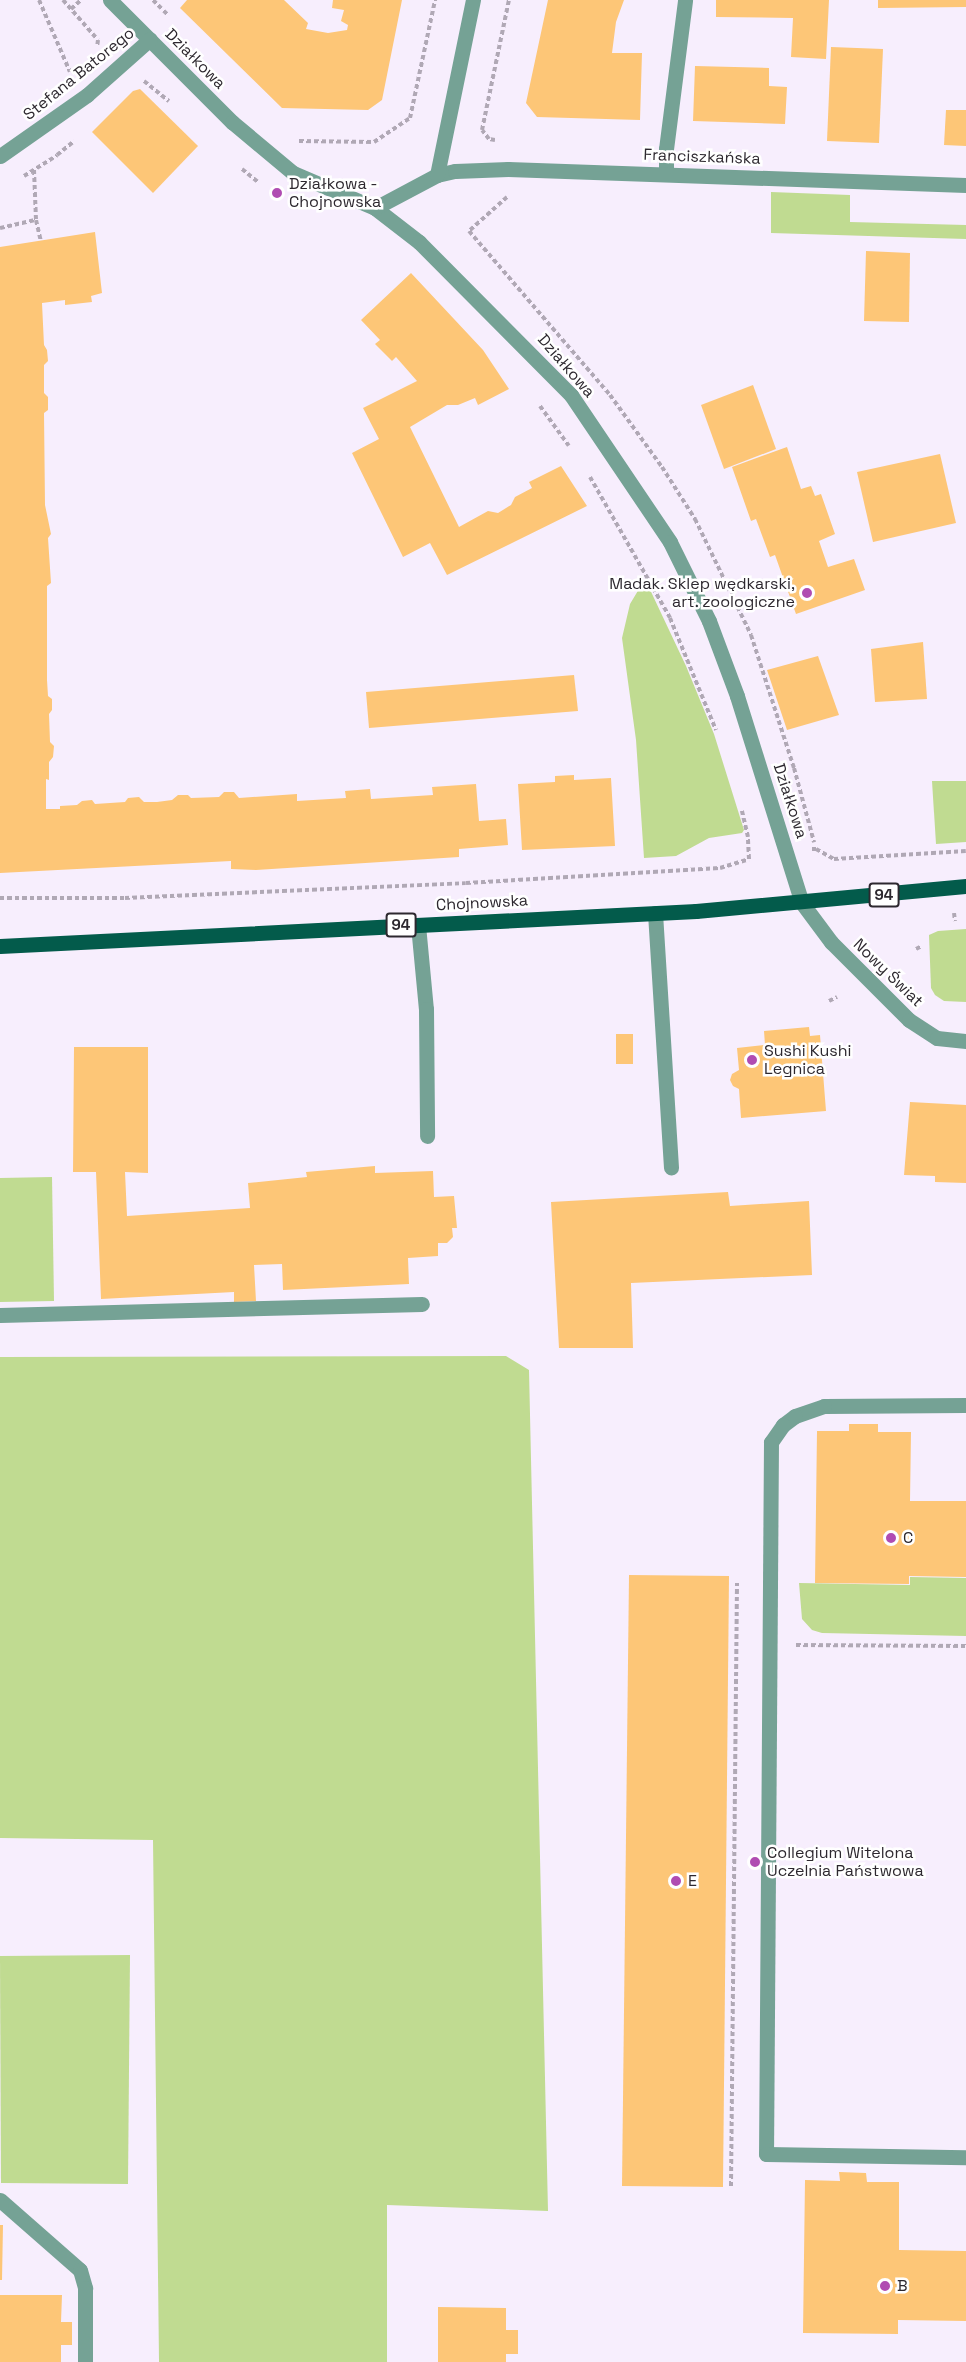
<!DOCTYPE html>
<html>
<head>
<meta charset="utf-8">
<style>
  body { margin:0 }
  #map { position:relative; width:966px; height:2362px; overflow:hidden; background:#f7eefd; font-family:"Space Grotesk",sans-serif }
  div>[style] { position:absolute }
  .green>* { inset:0; background:#c0db91 }
  .building>* { inset:0; background:#fdc677 }
  .path>* { height:4px; margin-top:-2px; transform-origin:0; background:repeating-linear-gradient(90deg,#b0a8b5 0 4.5px,transparent 0 7.5px) }
  .minor>* { height:15px; margin:-7.5px; padding:0 7.5px; transform-origin:7.5px; border-radius:7.5px; background:#75a295 }
  .major>* { height:15px; margin:-7.5px; padding:0 7.5px; transform-origin:7.5px; border-radius:7.5px; background:#035b4b }
  .dots>* { width:16px; height:16px; translate:-50% -50%; box-sizing:border-box; border:3px solid #fff; border-radius:50% }
  span { translate:-50% -50%; white-space:nowrap; text-align:center; line-height:1.15; -webkit-text-stroke:5px #fff; paint-order:stroke }
  .shield-label span { padding:2px 4px; background:#fff; border:2px solid; border-radius:4px; -webkit-text-stroke-width:0 }
  .shield-label { font-size:15px; color:#2d282f; font-weight:700 }
  .street-label { font-size:16px; color:#2d282f }
  .poi-label { font-size:16px; color:#2d282f }
  .left { translate:0 -50%; text-align:left }
  .right { translate:-100% -50%; text-align:right }
</style>
</head>
<body>
<div id="map">
  <div class="green">
    <div style="clip-path:polygon(771px 192px,850px 195px,850px 222px,966px 225px,966px 239px,771px 233px)"></div>
    <div style="clip-path:polygon(645px 579px,686px 666px,714px 734px,744px 830px,742px 833px,709px 838px,676px 856px,644px 858px,636px 740px,622px 638px,630px 604px)"></div>
    <div style="clip-path:polygon(932px 781px,966px 781px,966px 842px,936px 844px)"></div>
    <div style="clip-path:polygon(966px 929px,966px 1002px,944px 1001px,935px 995px,931px 988px,929px 935px,938px 931px)"></div>
    <div style="clip-path:polygon(52px 1177px,54px 1301px,0 1302px,0 1178px)"></div>
    <div style="clip-path:polygon(506px 1356px,529px 1370px,548px 2211px,387px 2205px,387px 2362px,159px 2362px,153px 1840px,0 1838px,0 1357px)"></div>
    <div style="clip-path:polygon(910px 1577px,966px 1578px,966px 1636px,822px 1633px,812px 1630px,802px 1619px,799px 1583px,910px 1585px)"></div>
    <div style="clip-path:polygon(130px 1955px,128px 2184px,1px 2183px,0 1956px)"></div>
  </div>
  <div class="building">
    <div style="clip-path:polygon(187px 0,284px 0,308px 23px,306px 29px,328px 33px,347px 30px,348px 25px,341px 21px,344px 10px,332px 8px,333px 0,402px 0,382px 100px,368px 110px,282px 108px,180px 8px)"></div>
    <div style="clip-path:polygon(548px 0,624px 0,616px 22px,612px 53px,642px 53px,640px 120px,537px 117px,526px 103px)"></div>
    <div style="clip-path:polygon(716px 0,829px 0,826px 59px,791px 57px,793px 18px,716px 17px)"></div>
    <div style="clip-path:polygon(878px 0,966px 0,966px 7px,878px 8px)"></div>
    <div style="clip-path:polygon(831px 47px,883px 49px,879px 143px,827px 141px)"></div>
    <div style="clip-path:polygon(695px 66px,769px 68px,769px 86px,787px 87px,785px 124px,693px 121px)"></div>
    <div style="clip-path:polygon(140px 89px,198px 146px,153px 193px,92px 132px,133px 91px)"></div>
    <div style="clip-path:polygon(946px 110px,966px 110px,966px 146px,944px 145px)"></div>
    <div style="clip-path:polygon(95px 232px,102px 293px,91px 296px,92px 302px,65px 305px,65px 300px,42px 303px,44px 345px,47px 350px,48px 361px,44px 365px,44px 393px,48px 397px,48px 410px,44px 413px,45px 505px,51px 534px,48px 538px,51px 583px,47px 586px,47px 680px,48px 696px,52px 699px,52px 710px,49px 714px,50px 742px,54px 746px,53px 757px,49px 762px,49px 780px,46px 779px,46px 809px,60px 809px,60px 806px,77px 805px,82px 801px,92px 800px,95px 804px,125px 802px,128px 798px,139px 797px,144px 802px,157px 802px,172px 800px,178px 795px,188px 795px,191px 798px,219px 797px,224px 792px,234px 792px,239px 798px,297px 794px,297px 801px,346px 798px,345px 791px,370px 789px,371px 799px,433px 795px,432px 787px,476px 784px,479px 821px,506px 819px,508px 845px,459px 849px,459px 857px,256px 870px,231px 869px,231px 861px,0 873px,0 247px)"></div>
    <div style="clip-path:polygon(866px 251px,910px 253px,909px 322px,864px 321px)"></div>
    <div style="clip-path:polygon(411px 273px,483px 350px,509px 389px,478px 405px,475px 398px,458px 405px,447px 405px,410px 427px,459px 527px,488px 511px,498px 513px,511px 505px,515px 497px,532px 488px,529px 482px,561px 466px,587px 506px,447px 575px,430px 543px,403px 557px,352px 453px,379px 439px,363px 408px,417px 381px,396px 357px,392px 361px,375px 344px,380px 340px,361px 320px)"></div>
    <div style="clip-path:polygon(753px 385px,776px 449px,724px 469px,701px 405px)"></div>
    <div style="clip-path:polygon(787px 447px,801px 489px,811px 486px,815px 496px,821px 494px,835px 534px,819px 541px,828px 567px,854px 559px,865px 590px,796px 614px,775px 555px,770px 557px,756px 519px,751px 521px,732px 467px)"></div>
    <div style="clip-path:polygon(940px 454px,956px 523px,873px 542px,857px 472px)"></div>
    <div style="clip-path:polygon(923px 642px,927px 699px,875px 702px,871px 649px)"></div>
    <div style="clip-path:polygon(818px 656px,839px 715px,787px 730px,767px 670px)"></div>
    <div style="clip-path:polygon(574px 675px,578px 711px,369px 728px,366px 692px)"></div>
    <div style="clip-path:polygon(574px 775px,574px 780px,611px 778px,615px 846px,522px 850px,518px 784px,555px 782px,555px 776px)"></div>
    <div style="clip-path:polygon(809px 1027px,810px 1036px,820px 1035px,826px 1111px,741px 1118px,739px 1089px,733px 1086px,730px 1080px,732px 1074px,739px 1070px,737px 1048px,765px 1045px,764px 1031px)"></div>
    <div style="clip-path:polygon(616px 1034px,633px 1034px,633px 1064px,616px 1064px)"></div>
    <div style="clip-path:polygon(74px 1047px,148px 1047px,148px 1173px,125px 1172px,127px 1216px,250px 1208px,248px 1183px,307px 1177px,306px 1172px,375px 1166px,375px 1173px,433px 1171px,434px 1197px,454px 1196px,457px 1228px,452px 1228px,453px 1237px,447px 1243px,438px 1243px,438px 1256px,408px 1258px,409px 1284px,283px 1290px,282px 1264px,254px 1265px,256px 1301px,234px 1302px,234px 1292px,101px 1299px,96px 1172px,73px 1172px)"></div>
    <div style="clip-path:polygon(910px 1102px,966px 1105px,966px 1183px,935px 1182px,935px 1176px,904px 1175px)"></div>
    <div style="clip-path:polygon(728px 1192px,730px 1206px,809px 1201px,812px 1275px,631px 1283px,633px 1348px,559px 1348px,551px 1202px)"></div>
    <div style="clip-path:polygon(849px 1424px,878px 1424px,878px 1432px,911px 1432px,910px 1501px,966px 1501px,966px 1577px,909px 1576px,909px 1584px,815px 1583px,817px 1431px,849px 1431px)"></div>
    <div style="clip-path:polygon(629px 1575px,729px 1576px,723px 2187px,622px 2186px)"></div>
    <div style="clip-path:polygon(839px 2172px,866px 2173px,867px 2182px,899px 2182px,899px 2250px,966px 2251px,966px 2321px,898px 2320px,898px 2334px,803px 2333px,805px 2180px,840px 2181px)"></div>
    <div style="clip-path:polygon(0 2225px,3px 2225px,2px 2280px,0 2280px)"></div>
    <div style="clip-path:polygon(0 2295px,62px 2295px,61px 2322px,72px 2322px,72px 2345px,61px 2345px,61px 2362px,0 2362px)"></div>
    <div style="clip-path:polygon(438px 2307px,506px 2308px,506px 2330px,518px 2330px,518px 2354px,506px 2354px,506px 2362px,438px 2362px)"></div>
  </div>
  <div class="path">
    <div style="left:39px;top:0;width:78px;rotate:66.7deg"></div>
    <div style="left:63px;top:0;width:53px;rotate:48.8deg"></div>
    <div style="left:98px;top:40px;width:7px;rotate:98deg"></div>
    <div style="left:153px;top:0;width:21px;rotate:45deg"></div>
    <div style="left:71px;top:9px;width:13px;rotate:-42deg"></div>
    <div style="left:144px;top:81px;width:32px;rotate:39deg"></div>
    <div style="left:495px;top:140px;width:6px;rotate:-171deg"></div>
    <div style="left:489px;top:139px;width:11px;rotate:-128deg"></div>
    <div style="left:482px;top:130px;width:133px;rotate:-78.3deg"></div>
    <div style="left:299px;top:141px;width:75px;rotate:0.8deg"></div>
    <div style="left:374px;top:142px;width:43px;rotate:-33.7deg"></div>
    <div style="left:410px;top:118px;width:121px;rotate:-78deg"></div>
    <div style="left:242px;top:169px;width:22px;rotate:39deg"></div>
    <div style="left:34px;top:170px;width:50px;rotate:87.7deg"></div>
    <div style="left:24px;top:176px;width:39px;rotate:-32deg"></div>
    <div style="left:57px;top:155px;width:22px;rotate:-39deg"></div>
    <div style="left:507px;top:197px;width:51px;rotate:138.2deg"></div>
    <div style="left:469px;top:231px;width:216px;rotate:49.3deg"></div>
    <div style="left:610px;top:395px;width:89px;rotate:54.2deg"></div>
    <div style="left:662px;top:467px;width:62px;rotate:57.6deg"></div>
    <div style="left:695px;top:519px;width:129px;rotate:64.2deg"></div>
    <div style="left:751px;top:635px;width:140px;rotate:72.1deg"></div>
    <div style="left:794px;top:768px;width:77px;rotate:74.9deg"></div>
    <div style="left:0;top:228px;width:37px;rotate:-13deg"></div>
    <div style="left:36px;top:220px;width:22px;rotate:77deg"></div>
    <div style="left:540px;top:406px;width:49px;rotate:54.1deg"></div>
    <div style="left:590px;top:477px;width:162px;rotate:60.4deg"></div>
    <div style="left:670px;top:618px;width:121px;rotate:67.7deg"></div>
    <div style="left:812px;top:849px;width:4px"></div>
    <div style="left:816px;top:849px;width:21px;rotate:29deg"></div>
    <div style="left:834px;top:859px;width:132px;rotate:-3.5deg"></div>
    <div style="left:0;top:898px;width:125px"></div>
    <div style="left:125px;top:898px;width:341px;rotate:-2.5deg"></div>
    <div style="left:466px;top:883px;width:254px;rotate:-3.4deg"></div>
    <div style="left:720px;top:868px;width:30px;rotate:-17deg"></div>
    <div style="left:749px;top:859px;width:22px;rotate:-93deg"></div>
    <div style="left:748px;top:837px;width:27px;rotate:-103deg"></div>
    <div style="left:954px;top:913px;width:8px;rotate:83deg"></div>
    <div style="left:916px;top:949px;width:7px;rotate:-27deg"></div>
    <div style="left:829px;top:1001px;width:9px;rotate:-27deg"></div>
    <div style="left:796px;top:1645px;width:170px;rotate:0.3deg"></div>
    <div style="left:731px;top:2186px;width:603px;rotate:-89.43deg"></div>
  </div>
  <div class="minor">
    <div style="left:110px;top:0;width:173px;rotate:45deg"></div>
    <div style="left:232px;top:122px;width:80px;rotate:39.9deg"></div>
    <div style="left:293px;top:173px;width:89px;rotate:23.1deg"></div>
    <div style="left:375px;top:208px;width:56px;rotate:37.7deg"></div>
    <div style="left:419px;top:242px;width:216px;rotate:45.2deg"></div>
    <div style="left:571px;top:395px;width:177px;rotate:56deg"></div>
    <div style="left:670px;top:542px;width:88px;rotate:63.7deg"></div>
    <div style="left:709px;top:621px;width:80px;rotate:69.5deg"></div>
    <div style="left:737px;top:696px;width:217px;rotate:72.6deg"></div>
    <div style="left:802px;top:903px;width:49px;rotate:53.4deg"></div>
    <div style="left:831px;top:942px;width:110px;rotate:45deg"></div>
    <div style="left:909px;top:1020px;width:33px;rotate:33deg"></div>
    <div style="left:937px;top:1038px;width:29px;rotate:6deg"></div>
    <div style="left:0;top:156px;width:106px;rotate:-35deg"></div>
    <div style="left:87px;top:95px;width:84px;rotate:-41.6deg"></div>
    <div style="left:666px;top:173px;width:24px;rotate:-90deg"></div>
    <div style="left:666px;top:149px;width:150px;rotate:-82.7deg"></div>
    <div style="left:437px;top:175px;width:18px;rotate:-13deg"></div>
    <div style="left:455px;top:171px;width:53px;rotate:-2.2deg"></div>
    <div style="left:508px;top:169px;width:458px;rotate:2deg"></div>
    <div style="left:375px;top:208px;width:70px;rotate:-28deg"></div>
    <div style="left:437px;top:175px;width:179px;rotate:-78.4deg"></div>
    <div style="left:655px;top:913px;width:255px;rotate:86.4deg"></div>
    <div style="left:418px;top:925px;width:84px;rotate:84.6deg"></div>
    <div style="left:426px;top:1009px;width:127px;rotate:89.5deg"></div>
    <div style="left:0;top:1315px;width:422px;rotate:-1.5deg"></div>
    <div style="left:966px;top:1405px;width:142px;rotate:179.6deg"></div>
    <div style="left:824px;top:1406px;width:31px;rotate:161deg"></div>
    <div style="left:795px;top:1416px;width:15px;rotate:143deg"></div>
    <div style="left:783px;top:1425px;width:21px;rotate:125deg"></div>
    <div style="left:771px;top:1442px;width:712px;rotate:90.4deg"></div>
    <div style="left:766px;top:2154px;width:200px;rotate:0.9deg"></div>
    <div style="left:0;top:2200px;width:106px;rotate:41.2deg"></div>
    <div style="left:80px;top:2270px;width:19px;rotate:74deg"></div>
    <div style="left:85px;top:2288px;width:74px;rotate:90deg"></div>
  </div>
  <div class="major">
    <div style="left:0;top:946px;width:697px;rotate:-2.88deg"></div>
    <div style="left:696px;top:911px;width:271px;rotate:-5.3deg"></div>
  </div>
  <div class="dots">
    <div style="left:277px;top:193px;background:#b04cb2"></div>
    <div style="left:807px;top:593px;background:#b04cb2"></div>
    <div style="left:752px;top:1060px;background:#b04cb2"></div>
    <div style="left:891px;top:1538px;background:#b04cb2"></div>
    <div style="left:755px;top:1862px;background:#b04cb2"></div>
    <div style="left:676px;top:1881px;background:#b04cb2"></div>
    <div style="left:885px;top:2286px;background:#b04cb2"></div>
  </div>
  <div class="shield-label">
    <span style="left:884px;top:895px">94</span>
    <span style="left:401px;top:925px">94</span>
  </div>
  <div class="street-label">
    <span style="left:195px;top:59px;rotate:45deg">Działkowa</span>
    <span style="left:79px;top:74px;rotate:-39deg">Stefana Batorego</span>
    <span style="left:702px;top:157px;rotate:2deg">Franciszkańska</span>
    <span style="left:566px;top:366px;rotate:49deg">Działkowa</span>
    <span style="left:790px;top:801px;rotate:72deg">Działkowa</span>
    <span style="left:482px;top:903px;rotate:-3deg">Chojnowska</span>
    <span style="left:888px;top:973px;rotate:44deg">Nowy Świat</span>
  </div>
  <div class="poi-label">
    <span class="left" style="left:289px;top:193px">Działkowa -<br>Chojnowska</span>
    <span class="right" style="left:795px;top:593px">Madak. Sklep wędkarski,<br>art. zoologiczne</span>
    <span class="left" style="left:764px;top:1060px">Sushi Kushi<br>Legnica</span>
    <span class="left" style="left:903px;top:1538px">C</span>
    <span class="left" style="left:767px;top:1862px">Collegium Witelona<br>Uczelnia Państwowa</span>
    <span class="left" style="left:688px;top:1881px">E</span>
    <span class="left" style="left:897px;top:2286px">B</span>
  </div>
</div>
</body>
</html>
